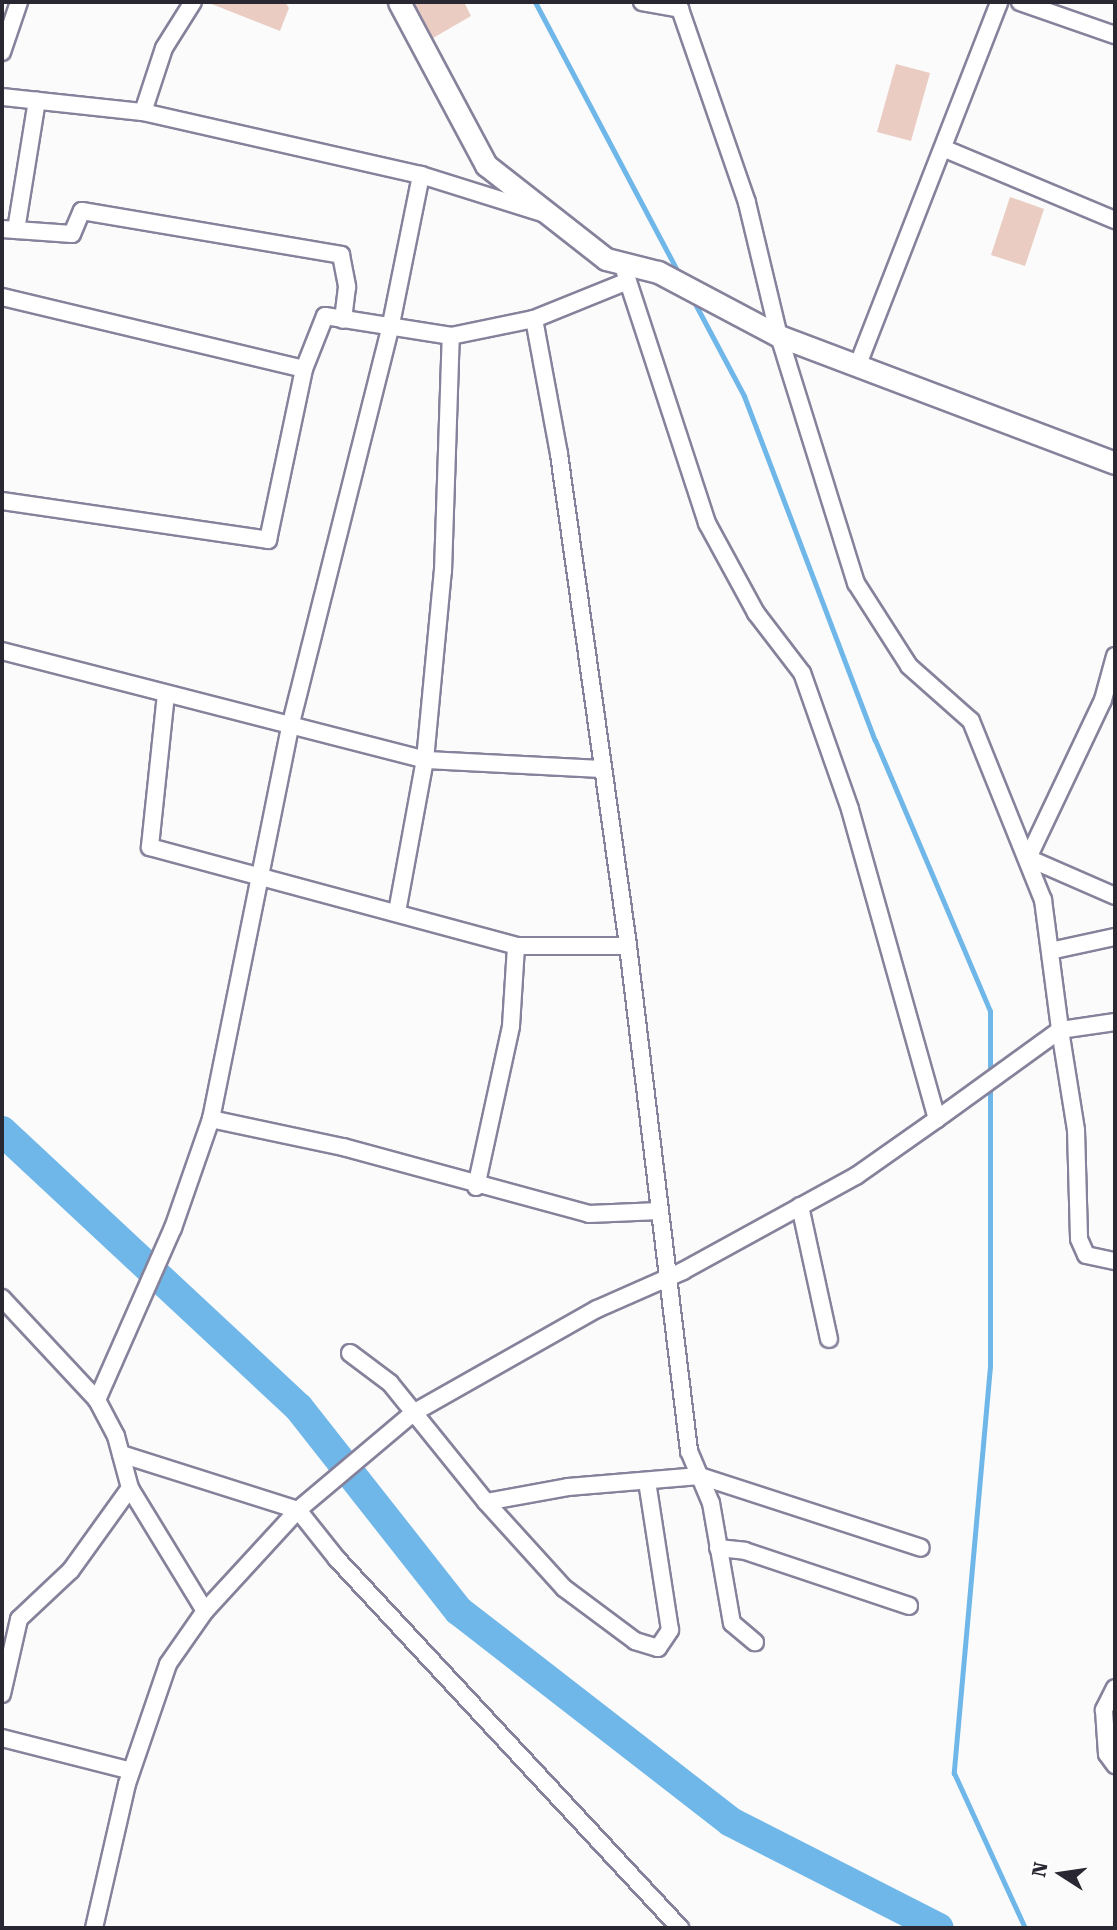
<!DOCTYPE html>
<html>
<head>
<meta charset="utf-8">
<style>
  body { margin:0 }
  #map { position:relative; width:1117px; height:1930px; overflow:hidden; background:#fbfbfb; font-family:"Roboto Serif",serif }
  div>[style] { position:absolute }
  .stream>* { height:5px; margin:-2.5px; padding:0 2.5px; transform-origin:2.5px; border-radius:2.5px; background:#70b7e9 }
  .river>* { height:30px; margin:-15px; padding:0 15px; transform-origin:15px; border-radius:15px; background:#70b7e9 }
  .building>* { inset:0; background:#eaccc3 }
  .roads { filter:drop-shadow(2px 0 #86829b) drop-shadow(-2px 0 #86829b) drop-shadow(0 2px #86829b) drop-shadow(0 -2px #86829b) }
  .minor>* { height:16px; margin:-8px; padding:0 8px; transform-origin:8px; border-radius:8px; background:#fff }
  .tertiary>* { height:21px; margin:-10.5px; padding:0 10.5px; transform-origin:10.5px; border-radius:10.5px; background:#fff }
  span { translate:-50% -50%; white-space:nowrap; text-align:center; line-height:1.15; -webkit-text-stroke:5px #fff; paint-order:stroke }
  .frame { position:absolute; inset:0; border:4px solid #292832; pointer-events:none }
  .north { position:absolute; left:1026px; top:1839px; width:70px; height:70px; -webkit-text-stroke:5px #fff; paint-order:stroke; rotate:282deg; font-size:19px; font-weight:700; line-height:28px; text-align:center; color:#292832 }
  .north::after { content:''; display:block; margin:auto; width:24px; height:32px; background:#292832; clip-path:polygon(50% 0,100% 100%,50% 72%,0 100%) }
</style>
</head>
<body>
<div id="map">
  <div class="stream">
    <div style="left:535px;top:2px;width:308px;rotate:62.1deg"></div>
    <div style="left:692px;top:298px;width:111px;rotate:62deg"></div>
    <div style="left:744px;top:396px;width:368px;rotate:69.2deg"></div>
    <div style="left:875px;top:740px;width:294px;rotate:67deg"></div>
    <div style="left:990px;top:1011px;width:355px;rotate:90deg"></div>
    <div style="left:990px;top:1366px;width:409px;rotate:95.1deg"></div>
    <div style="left:954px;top:1773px;width:170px;rotate:65.4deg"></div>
  </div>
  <div class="river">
    <div style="left:2px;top:1131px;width:406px;rotate:43deg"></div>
    <div style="left:299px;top:1408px;width:258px;rotate:51.8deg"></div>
    <div style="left:459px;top:1611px;width:344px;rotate:37.8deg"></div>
    <div style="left:731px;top:1822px;width:233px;rotate:27deg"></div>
  </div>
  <div class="building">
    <div style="clip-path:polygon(285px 2px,289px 8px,280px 31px,209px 3px)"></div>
    <div style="clip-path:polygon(414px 2px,464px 2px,471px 16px,433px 38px)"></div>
    <div style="clip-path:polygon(896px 64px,930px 73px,911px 141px,877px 132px)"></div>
    <div style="clip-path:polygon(1010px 197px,1044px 209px,1025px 266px,991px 255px)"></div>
  </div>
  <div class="roads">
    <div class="minor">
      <div style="left:642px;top:2px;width:39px;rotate:10deg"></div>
      <div style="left:680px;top:9px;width:205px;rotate:70.9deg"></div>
      <div style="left:747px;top:203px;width:137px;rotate:76.5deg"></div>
      <div style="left:779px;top:336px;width:259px;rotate:72.7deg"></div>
      <div style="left:856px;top:583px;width:98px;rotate:57.4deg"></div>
      <div style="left:909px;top:666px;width:83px;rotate:41.6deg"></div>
      <div style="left:971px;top:721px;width:193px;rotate:68.1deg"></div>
      <div style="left:1043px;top:900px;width:131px;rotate:82.5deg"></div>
      <div style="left:1060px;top:1030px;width:152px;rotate:144.1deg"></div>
      <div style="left:1020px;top:2px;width:101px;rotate:19.2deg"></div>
      <div style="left:2px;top:52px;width:53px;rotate:-71.2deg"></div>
      <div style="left:2px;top:97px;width:142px;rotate:6.1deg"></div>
      <div style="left:143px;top:112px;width:285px;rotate:12.8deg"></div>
      <div style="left:421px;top:175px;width:127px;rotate:17.4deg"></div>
      <div style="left:143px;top:112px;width:67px;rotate:-71.8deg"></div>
      <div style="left:164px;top:48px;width:54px;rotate:-57.8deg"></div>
      <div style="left:945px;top:149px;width:184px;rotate:22.7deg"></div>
      <div style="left:2px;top:229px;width:70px;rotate:4.1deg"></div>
      <div style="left:72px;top:234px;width:25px;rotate:-67deg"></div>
      <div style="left:82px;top:211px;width:263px;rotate:9.6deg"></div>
      <div style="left:341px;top:255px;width:33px;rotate:79deg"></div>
      <div style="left:347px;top:287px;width:33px;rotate:97deg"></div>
      <div style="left:16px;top:230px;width:131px;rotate:-80.8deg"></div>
      <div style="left:2px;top:297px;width:310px;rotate:13.4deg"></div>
      <div style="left:534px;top:319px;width:137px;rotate:79.5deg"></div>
      <div style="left:559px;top:454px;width:497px;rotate:82deg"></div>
      <div style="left:628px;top:946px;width:509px;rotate:83.11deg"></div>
      <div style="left:689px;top:1451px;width:56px;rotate:67.1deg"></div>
      <div style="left:711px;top:1503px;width:122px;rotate:80.1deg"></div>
      <div style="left:732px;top:1623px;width:30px;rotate:40deg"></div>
      <div style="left:857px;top:367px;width:392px;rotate:-68.7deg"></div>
      <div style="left:2px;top:501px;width:269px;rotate:8.3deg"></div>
      <div style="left:268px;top:540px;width:175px;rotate:-78.1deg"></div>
      <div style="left:304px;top:369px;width:57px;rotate:-68.4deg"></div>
      <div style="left:325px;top:316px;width:128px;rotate:9deg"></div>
      <div style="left:451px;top:336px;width:85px;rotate:-11.6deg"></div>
      <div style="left:534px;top:319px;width:101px;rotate:-22deg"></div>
      <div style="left:2px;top:651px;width:437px;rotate:14.4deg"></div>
      <div style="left:425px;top:760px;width:178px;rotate:2.9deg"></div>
      <div style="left:1115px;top:656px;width:46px;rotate:105.3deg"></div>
      <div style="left:1103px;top:700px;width:175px;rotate:115.4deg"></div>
      <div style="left:1028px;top:858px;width:95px;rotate:23.6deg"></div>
      <div style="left:166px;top:694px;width:154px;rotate:96deg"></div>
      <div style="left:150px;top:847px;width:379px;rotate:15.1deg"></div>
      <div style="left:516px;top:946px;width:112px"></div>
      <div style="left:397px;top:912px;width:155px;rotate:-79.6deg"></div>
      <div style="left:425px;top:760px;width:190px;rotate:-84.6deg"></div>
      <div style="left:443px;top:571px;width:235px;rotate:-88.1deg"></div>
      <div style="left:1050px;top:951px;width:66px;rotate:-12.2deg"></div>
      <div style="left:1115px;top:1022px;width:56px;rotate:171.7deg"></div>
      <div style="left:1060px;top:1030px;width:101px;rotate:80.9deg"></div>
      <div style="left:1076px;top:1130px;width:109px;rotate:88.4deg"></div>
      <div style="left:1079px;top:1239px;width:17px;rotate:66deg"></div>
      <div style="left:1086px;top:1255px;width:30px;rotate:12deg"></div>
      <div style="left:211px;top:1119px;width:135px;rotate:12deg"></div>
      <div style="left:343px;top:1147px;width:255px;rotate:15.2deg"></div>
      <div style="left:589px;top:1214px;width:71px;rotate:-2.4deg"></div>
      <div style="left:476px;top:1187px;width:165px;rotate:-77.7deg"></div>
      <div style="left:511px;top:1026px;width:80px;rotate:-86.4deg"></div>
      <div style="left:800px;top:1206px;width:136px;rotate:77.7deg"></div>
      <div style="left:2px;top:1298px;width:139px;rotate:47deg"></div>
      <div style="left:350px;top:1353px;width:50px;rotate:36.9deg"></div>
      <div style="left:390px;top:1383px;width:153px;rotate:51.1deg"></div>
      <div style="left:486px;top:1502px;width:116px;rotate:47.8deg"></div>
      <div style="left:564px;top:1588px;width:89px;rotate:36.7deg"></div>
      <div style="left:635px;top:1641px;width:24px;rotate:17deg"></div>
      <div style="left:658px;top:1648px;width:22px;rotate:-56deg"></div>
      <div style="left:670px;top:1630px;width:150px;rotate:-98.8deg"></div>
      <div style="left:121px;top:1454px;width:186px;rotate:17.6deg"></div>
      <div style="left:298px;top:1510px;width:63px;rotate:51.5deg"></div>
      <div style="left:337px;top:1559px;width:504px;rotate:47.09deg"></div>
      <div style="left:486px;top:1502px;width:83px;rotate:-10.4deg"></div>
      <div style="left:568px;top:1487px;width:132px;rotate:-4.8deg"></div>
      <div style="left:700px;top:1476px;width:232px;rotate:18deg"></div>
      <div style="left:718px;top:1548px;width:27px;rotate:6deg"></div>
      <div style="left:745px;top:1551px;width:173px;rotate:18.5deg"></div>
      <div style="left:205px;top:1611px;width:144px;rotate:-121.4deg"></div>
      <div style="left:130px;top:1488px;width:54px;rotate:-105.1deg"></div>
      <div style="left:116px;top:1436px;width:41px;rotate:-117.8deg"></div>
      <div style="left:97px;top:1400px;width:188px;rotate:-66.2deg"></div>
      <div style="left:173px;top:1228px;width:115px;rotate:-70.8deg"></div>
      <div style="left:211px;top:1119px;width:400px;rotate:-78.6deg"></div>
      <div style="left:290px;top:727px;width:410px;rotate:-75.9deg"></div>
      <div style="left:390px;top:329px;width:157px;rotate:-78.6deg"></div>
      <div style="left:1115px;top:1688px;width:25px;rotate:117deg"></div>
      <div style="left:1104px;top:1710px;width:44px;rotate:86.1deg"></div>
      <div style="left:1107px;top:1754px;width:14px;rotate:54deg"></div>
      <div style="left:2px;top:1694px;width:77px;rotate:-77.2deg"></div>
      <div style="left:19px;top:1619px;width:71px;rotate:-43.3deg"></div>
      <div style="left:71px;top:1570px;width:101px;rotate:-54.3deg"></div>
      <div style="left:2px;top:1738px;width:133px;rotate:14.3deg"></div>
      <div style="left:94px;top:1928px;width:148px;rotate:-77.1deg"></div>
      <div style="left:127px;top:1784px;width:127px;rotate:-71.1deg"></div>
      <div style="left:168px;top:1664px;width:65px;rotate:-55.1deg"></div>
      <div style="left:205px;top:1611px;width:137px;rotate:-47.4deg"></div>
      <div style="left:298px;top:1510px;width:150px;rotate:-40.1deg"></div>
      <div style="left:413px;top:1413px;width:211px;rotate:-29.5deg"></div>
      <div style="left:597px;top:1309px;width:94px;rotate:-23.8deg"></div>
      <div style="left:683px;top:1271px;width:197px;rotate:-28.8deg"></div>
      <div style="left:856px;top:1176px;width:99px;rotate:-35.1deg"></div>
      <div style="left:937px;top:1119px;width:322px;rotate:-105.7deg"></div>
      <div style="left:850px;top:809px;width:144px;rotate:-109.4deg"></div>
      <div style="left:802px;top:673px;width:76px;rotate:-127.5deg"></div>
      <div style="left:756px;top:613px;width:102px;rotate:-118.6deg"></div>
      <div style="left:707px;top:523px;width:274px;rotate:-108.1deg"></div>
    </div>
    <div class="tertiary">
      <div style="left:399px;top:2px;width:185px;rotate:61.9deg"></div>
      <div style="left:486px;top:165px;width:152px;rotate:38.1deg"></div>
      <div style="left:606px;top:259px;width:54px;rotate:14deg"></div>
      <div style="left:658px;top:272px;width:137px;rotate:27.9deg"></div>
      <div style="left:779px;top:336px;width:359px;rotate:20.7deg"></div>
    </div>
  </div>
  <div class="frame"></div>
  <div class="north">N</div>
</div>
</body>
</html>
